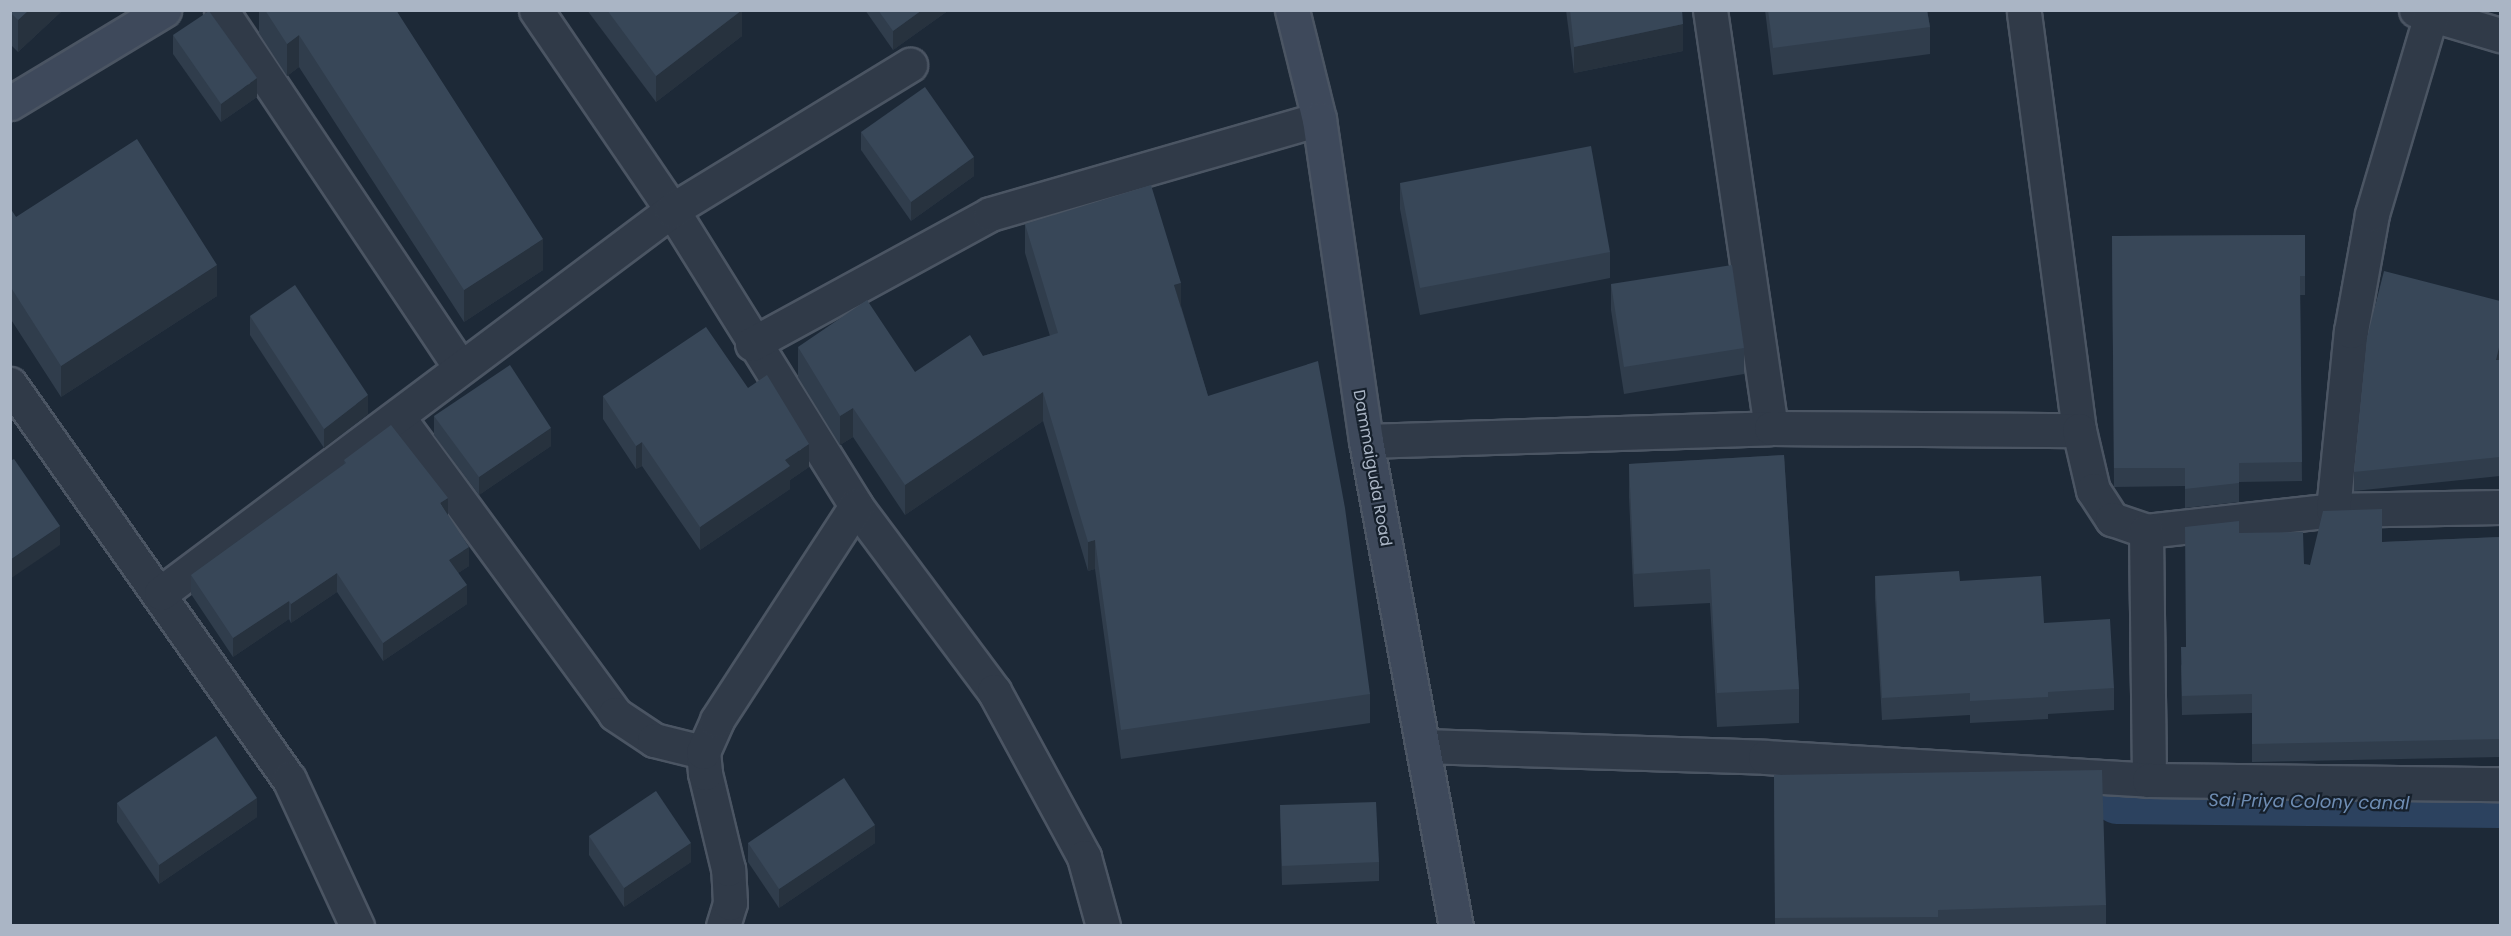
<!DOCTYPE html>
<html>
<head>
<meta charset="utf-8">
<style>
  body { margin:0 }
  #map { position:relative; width:2511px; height:936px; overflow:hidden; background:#1d2937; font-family:Poppins,sans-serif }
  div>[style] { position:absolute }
  .canal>* { height:48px; margin:-24px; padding:0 24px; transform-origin:24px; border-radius:24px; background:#2c425f }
  .roads { filter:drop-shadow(2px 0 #4b5563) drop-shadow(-2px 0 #4b5563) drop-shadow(0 2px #4b5563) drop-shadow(0 -2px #4b5563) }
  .street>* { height:33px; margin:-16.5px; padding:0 16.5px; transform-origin:16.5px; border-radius:16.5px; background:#303a48 }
  .secondary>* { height:33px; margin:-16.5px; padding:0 16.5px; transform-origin:16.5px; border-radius:16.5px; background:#3e495b }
  .wall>* { inset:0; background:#303d4c }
  .shaded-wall>* { inset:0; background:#27323e }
  .building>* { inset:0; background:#384758 }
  span { translate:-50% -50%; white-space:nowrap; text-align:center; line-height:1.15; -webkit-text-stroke:4.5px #16202c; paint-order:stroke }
  .street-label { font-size:16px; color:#aab5c5 }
  .water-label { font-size:18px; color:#6e8cb2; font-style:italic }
  .frame { position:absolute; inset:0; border:12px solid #aab5c5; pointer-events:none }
</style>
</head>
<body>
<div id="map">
  <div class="canal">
    <div style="left:2117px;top:800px;width:383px;rotate:0.6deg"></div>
  </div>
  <div class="roads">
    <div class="street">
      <div style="left:221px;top:10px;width:430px;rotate:56.2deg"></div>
      <div style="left:536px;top:10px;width:242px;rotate:55.8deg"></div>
      <div style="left:672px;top:210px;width:349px;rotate:58.1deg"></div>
      <div style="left:856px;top:506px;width:231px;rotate:53.3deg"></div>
      <div style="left:994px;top:691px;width:189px;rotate:61.5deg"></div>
      <div style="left:1084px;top:857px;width:72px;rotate:74.6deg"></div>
      <div style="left:1710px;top:10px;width:422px;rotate:81.7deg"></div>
      <div style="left:2416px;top:10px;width:88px;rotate:16.6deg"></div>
      <div style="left:2024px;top:13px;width:421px;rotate:82.5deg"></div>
      <div style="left:752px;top:344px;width:271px;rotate:-28.6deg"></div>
      <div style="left:990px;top:214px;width:342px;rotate:-16.1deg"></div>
      <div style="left:10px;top:384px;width:484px;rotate:54.8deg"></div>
      <div style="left:289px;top:779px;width:162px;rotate:65.2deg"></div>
      <div style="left:398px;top:417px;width:368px;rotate:53.8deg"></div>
      <div style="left:615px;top:714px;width:47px;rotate:33.7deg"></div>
      <div style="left:654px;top:740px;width:50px;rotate:13.8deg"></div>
      <div style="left:1366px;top:441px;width:405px;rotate:-1.8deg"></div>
      <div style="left:1771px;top:428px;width:308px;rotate:0.4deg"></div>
      <div style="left:2079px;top:430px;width:62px;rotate:76.9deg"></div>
      <div style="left:2093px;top:490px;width:35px;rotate:57deg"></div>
      <div style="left:2112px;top:519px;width:36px;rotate:19deg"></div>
      <div style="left:2146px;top:531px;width:188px;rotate:-6.4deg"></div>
      <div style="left:2333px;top:510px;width:167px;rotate:-1deg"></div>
      <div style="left:2333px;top:510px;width:180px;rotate:-84.3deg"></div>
      <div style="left:2351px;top:331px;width:119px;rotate:-79.8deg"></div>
      <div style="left:2372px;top:214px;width:208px;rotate:-73.5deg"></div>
      <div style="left:2146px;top:531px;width:249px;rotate:89.3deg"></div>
      <div style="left:161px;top:593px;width:639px;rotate:-36.85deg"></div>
      <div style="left:672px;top:210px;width:279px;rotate:-31.4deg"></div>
      <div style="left:1423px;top:746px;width:342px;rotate:1.8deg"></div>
      <div style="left:1765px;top:757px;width:385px;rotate:3.4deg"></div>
      <div style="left:2149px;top:780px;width:351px;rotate:0.7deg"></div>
      <div style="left:723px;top:926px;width:24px;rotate:-73deg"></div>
      <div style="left:730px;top:903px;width:34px;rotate:-93deg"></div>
      <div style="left:728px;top:869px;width:99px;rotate:-103.5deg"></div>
      <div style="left:705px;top:773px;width:21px;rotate:-95deg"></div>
      <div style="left:703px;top:752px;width:35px;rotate:-66deg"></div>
      <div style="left:717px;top:720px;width:255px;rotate:-57deg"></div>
    </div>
    <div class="secondary">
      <div style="left:1292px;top:10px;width:112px;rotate:76.1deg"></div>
      <div style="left:1319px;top:119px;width:325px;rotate:81.7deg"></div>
      <div style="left:1366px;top:441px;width:493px;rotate:79.5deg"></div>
      <div style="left:10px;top:103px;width:180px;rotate:-31.1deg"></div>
    </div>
  </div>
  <div class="wall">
    <div style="clip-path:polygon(10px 10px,63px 10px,18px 52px,10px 44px)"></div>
    <div style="clip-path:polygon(259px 10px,396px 10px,543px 270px,464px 322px,299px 67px,287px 76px,259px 33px)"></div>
    <div style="clip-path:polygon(587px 10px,742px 10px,742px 36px,656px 102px)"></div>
    <div style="clip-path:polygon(865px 10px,949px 10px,893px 50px)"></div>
    <div style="clip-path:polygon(1566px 10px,1682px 10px,1683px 51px,1574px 73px)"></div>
    <div style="clip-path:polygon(1765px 10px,1927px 10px,1930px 27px,1930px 54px,1773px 75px)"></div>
    <div style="clip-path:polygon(173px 35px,257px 97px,221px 122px,173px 54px)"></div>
    <div style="clip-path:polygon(861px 132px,974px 176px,911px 221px,861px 150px)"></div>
    <div style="clip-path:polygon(1400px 183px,1610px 252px,1610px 278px,1420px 315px,1400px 209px)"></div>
    <div style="clip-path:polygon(10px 208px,16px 217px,217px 296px,61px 397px,10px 318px)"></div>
    <div style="clip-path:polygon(1025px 224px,1181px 306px,1208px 396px,1370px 694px,1370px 723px,1121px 759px,1095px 569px,1088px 571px,1043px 421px,905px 515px,853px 437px,840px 445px,798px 377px,798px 347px,915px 372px,983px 356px,1050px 336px,1025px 253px)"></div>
    <div style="clip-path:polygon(2305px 235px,2305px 295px,2300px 295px,2302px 481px,2239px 482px,2239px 502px,2185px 508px,2185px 486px,2114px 487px,2112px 236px)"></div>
    <div style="clip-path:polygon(1611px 284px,1744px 348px,1744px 374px,1624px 394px,1611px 310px)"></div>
    <div style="clip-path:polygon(2500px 301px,2500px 476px,2354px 491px,2354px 472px)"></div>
    <div style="clip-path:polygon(250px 316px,368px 414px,324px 448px,250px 335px)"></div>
    <div style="clip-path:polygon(748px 388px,809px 467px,790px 480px,790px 489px,700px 550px,642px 466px,636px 469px,603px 419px,603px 396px)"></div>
    <div style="clip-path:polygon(434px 416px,551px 446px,479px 495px,434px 435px)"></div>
    <div style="clip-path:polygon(1784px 455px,1799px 689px,1799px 723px,1717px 727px,1710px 603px,1634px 607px,1629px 497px,1629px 464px)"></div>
    <div style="clip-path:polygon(344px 460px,448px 515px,469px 566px,458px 573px,467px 604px,383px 661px,337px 592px,291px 623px,289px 619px,233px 657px,191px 594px,191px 575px,344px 464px)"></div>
    <div style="clip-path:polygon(2239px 533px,2304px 564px,2310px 565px,2382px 542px,2500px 537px,2500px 757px,2252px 762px,2252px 713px,2182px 715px,2181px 666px)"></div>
    <div style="clip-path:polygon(1875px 576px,1960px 581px,2044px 623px,2114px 688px,2114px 710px,2048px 714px,2048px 719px,1970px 723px,1970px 715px,1882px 720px,1875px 598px)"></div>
    <div style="clip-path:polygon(1774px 775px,2106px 905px,2106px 926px,1775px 926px)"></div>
    <div style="clip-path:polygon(117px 803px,257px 817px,159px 884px,117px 822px)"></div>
    <div style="clip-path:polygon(1280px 805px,1379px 862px,1379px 881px,1282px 885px)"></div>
    <div style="clip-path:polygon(589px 836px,691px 862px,624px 907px,589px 855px)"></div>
    <div style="clip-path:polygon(748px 843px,875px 843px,779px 908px,748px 862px)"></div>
  </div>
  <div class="shaded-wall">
    <div style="clip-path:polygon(29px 10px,63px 10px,18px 52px,18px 20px)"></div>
    <div style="clip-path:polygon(742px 10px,742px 36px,656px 102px,656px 76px)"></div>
    <div style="clip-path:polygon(922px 10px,949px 10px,893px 50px,893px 31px)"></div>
    <div style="clip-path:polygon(1683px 24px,1683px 51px,1574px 73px,1574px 47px)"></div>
    <div style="clip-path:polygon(299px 35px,299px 67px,287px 76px,287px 44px)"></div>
    <div style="clip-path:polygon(257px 78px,257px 97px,221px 122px,221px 104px)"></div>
    <div style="clip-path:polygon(974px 157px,974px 176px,911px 221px,911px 202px)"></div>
    <div style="clip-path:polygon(543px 239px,543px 270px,464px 322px,464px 290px)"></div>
    <div style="clip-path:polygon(217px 265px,217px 296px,61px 397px,61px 366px)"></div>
    <div style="clip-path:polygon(1181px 283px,1181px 312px,1174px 285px)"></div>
    <div style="clip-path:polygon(2500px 343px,2500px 362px,2496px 360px)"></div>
    <div style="clip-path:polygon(1043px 392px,1043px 421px,905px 515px,905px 485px)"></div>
    <div style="clip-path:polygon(368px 395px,368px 414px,324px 448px,324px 429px)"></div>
    <div style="clip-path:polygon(853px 408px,853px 437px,840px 445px,840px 416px)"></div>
    <div style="clip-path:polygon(551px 428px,551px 446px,479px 495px,479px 477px)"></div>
    <div style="clip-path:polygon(642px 442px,642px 466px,636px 469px,636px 446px)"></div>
    <div style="clip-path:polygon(809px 444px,809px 467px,790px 480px,790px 489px,700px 550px,700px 527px,785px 460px)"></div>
    <div style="clip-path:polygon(448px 498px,448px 517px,440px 503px)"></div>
    <div style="clip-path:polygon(60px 526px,60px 545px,10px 579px,10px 560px)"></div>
    <div style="clip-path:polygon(1095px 540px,1095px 569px,1088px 571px,1088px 542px)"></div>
    <div style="clip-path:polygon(469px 547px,469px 566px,449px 579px,449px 560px)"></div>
    <div style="clip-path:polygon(337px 573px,337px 592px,291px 623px,291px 604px)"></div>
    <div style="clip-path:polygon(467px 585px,467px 604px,383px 661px,383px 643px)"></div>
    <div style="clip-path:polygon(289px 601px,289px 619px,233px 657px,233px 638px)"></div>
    <div style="clip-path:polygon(257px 798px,257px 817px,159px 884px,159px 865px)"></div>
    <div style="clip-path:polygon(875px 825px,875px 843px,779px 908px,779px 889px)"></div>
    <div style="clip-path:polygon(691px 843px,691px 862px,624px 907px,624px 888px)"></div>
  </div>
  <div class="building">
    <div style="clip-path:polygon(10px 10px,29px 10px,18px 20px,10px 12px)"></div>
    <div style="clip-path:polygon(265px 10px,396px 10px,543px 239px,464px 290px,299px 35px,287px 44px)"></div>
    <div style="clip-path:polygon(607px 10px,742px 10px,656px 76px)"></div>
    <div style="clip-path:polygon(878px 10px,922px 10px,893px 31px)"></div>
    <div style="clip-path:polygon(1570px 10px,1682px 10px,1683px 24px,1574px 47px)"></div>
    <div style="clip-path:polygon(1768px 10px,1927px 10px,1930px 27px,1773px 48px)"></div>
    <div style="clip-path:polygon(209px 11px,257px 78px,221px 104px,173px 35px)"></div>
    <div style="clip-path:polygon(925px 87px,974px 157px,911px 202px,861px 132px)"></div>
    <div style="clip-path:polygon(137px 139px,217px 265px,61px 366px,10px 286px,10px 208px,16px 217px)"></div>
    <div style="clip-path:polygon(1591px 146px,1610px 252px,1420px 288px,1400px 183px)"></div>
    <div style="clip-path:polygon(1151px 185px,1181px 283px,1174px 285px,1208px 396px,1318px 361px,1345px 508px,1370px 694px,1121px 730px,1095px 540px,1088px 542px,1043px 392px,905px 485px,853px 408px,840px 416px,798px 347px,867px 300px,915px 372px,970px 335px,983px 356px,1058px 333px,1025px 224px)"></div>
    <div style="clip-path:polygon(2305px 235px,2305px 276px,2300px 276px,2302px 462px,2239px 463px,2239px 483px,2185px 489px,2185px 468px,2114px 468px,2112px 236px)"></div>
    <div style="clip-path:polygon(1732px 265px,1744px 348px,1624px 367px,1611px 284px)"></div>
    <div style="clip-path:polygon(2384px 271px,2500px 301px,2500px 343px,2496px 360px,2500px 360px,2500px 457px,2354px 472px,2367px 338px)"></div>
    <div style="clip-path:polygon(295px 285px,368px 395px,324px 429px,250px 316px)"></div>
    <div style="clip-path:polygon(706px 327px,748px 388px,767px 375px,809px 444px,785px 460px,790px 466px,700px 527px,642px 442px,636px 446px,603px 396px)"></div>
    <div style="clip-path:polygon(510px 365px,551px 428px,479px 477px,434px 416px)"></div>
    <div style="clip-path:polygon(391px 425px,448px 498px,440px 503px,469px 547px,449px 560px,467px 585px,383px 643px,337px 573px,291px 604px,289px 601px,233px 638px,191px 575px,346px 463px,344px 460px)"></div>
    <div style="clip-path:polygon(1784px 455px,1799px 689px,1717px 693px,1710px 569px,1634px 574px,1629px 464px)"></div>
    <div style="clip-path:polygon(14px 459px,60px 526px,10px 560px,10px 461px)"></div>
    <div style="clip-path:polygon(2382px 509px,2382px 542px,2500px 537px,2500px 739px,2252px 744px,2252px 694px,2182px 696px,2181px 647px,2186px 647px,2185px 527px,2239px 521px,2239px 533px,2303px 532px,2304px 564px,2310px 565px,2323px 511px)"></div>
    <div style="clip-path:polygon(1959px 571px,1960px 581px,2041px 576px,2044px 623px,2110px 619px,2114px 688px,2048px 692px,2048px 697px,1970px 701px,1970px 693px,1882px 698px,1875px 576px)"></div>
    <div style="clip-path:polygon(216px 736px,257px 798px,159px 865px,117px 803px)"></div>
    <div style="clip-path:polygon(2102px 770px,2106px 905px,1938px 910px,1938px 917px,1775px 918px,1774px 775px)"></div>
    <div style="clip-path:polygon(844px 778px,875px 825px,779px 889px,748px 843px)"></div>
    <div style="clip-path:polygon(656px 791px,691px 843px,624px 888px,589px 836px)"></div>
    <div style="clip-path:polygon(1376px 802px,1379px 862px,1282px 866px,1280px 805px)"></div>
  </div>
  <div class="street-label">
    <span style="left:1372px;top:468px;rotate:80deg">Dammaiguda Road</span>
  </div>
  <div class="water-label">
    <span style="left:2309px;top:802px;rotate:1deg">Sai Priya Colony canal</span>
  </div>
  <div class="frame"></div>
</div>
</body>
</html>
